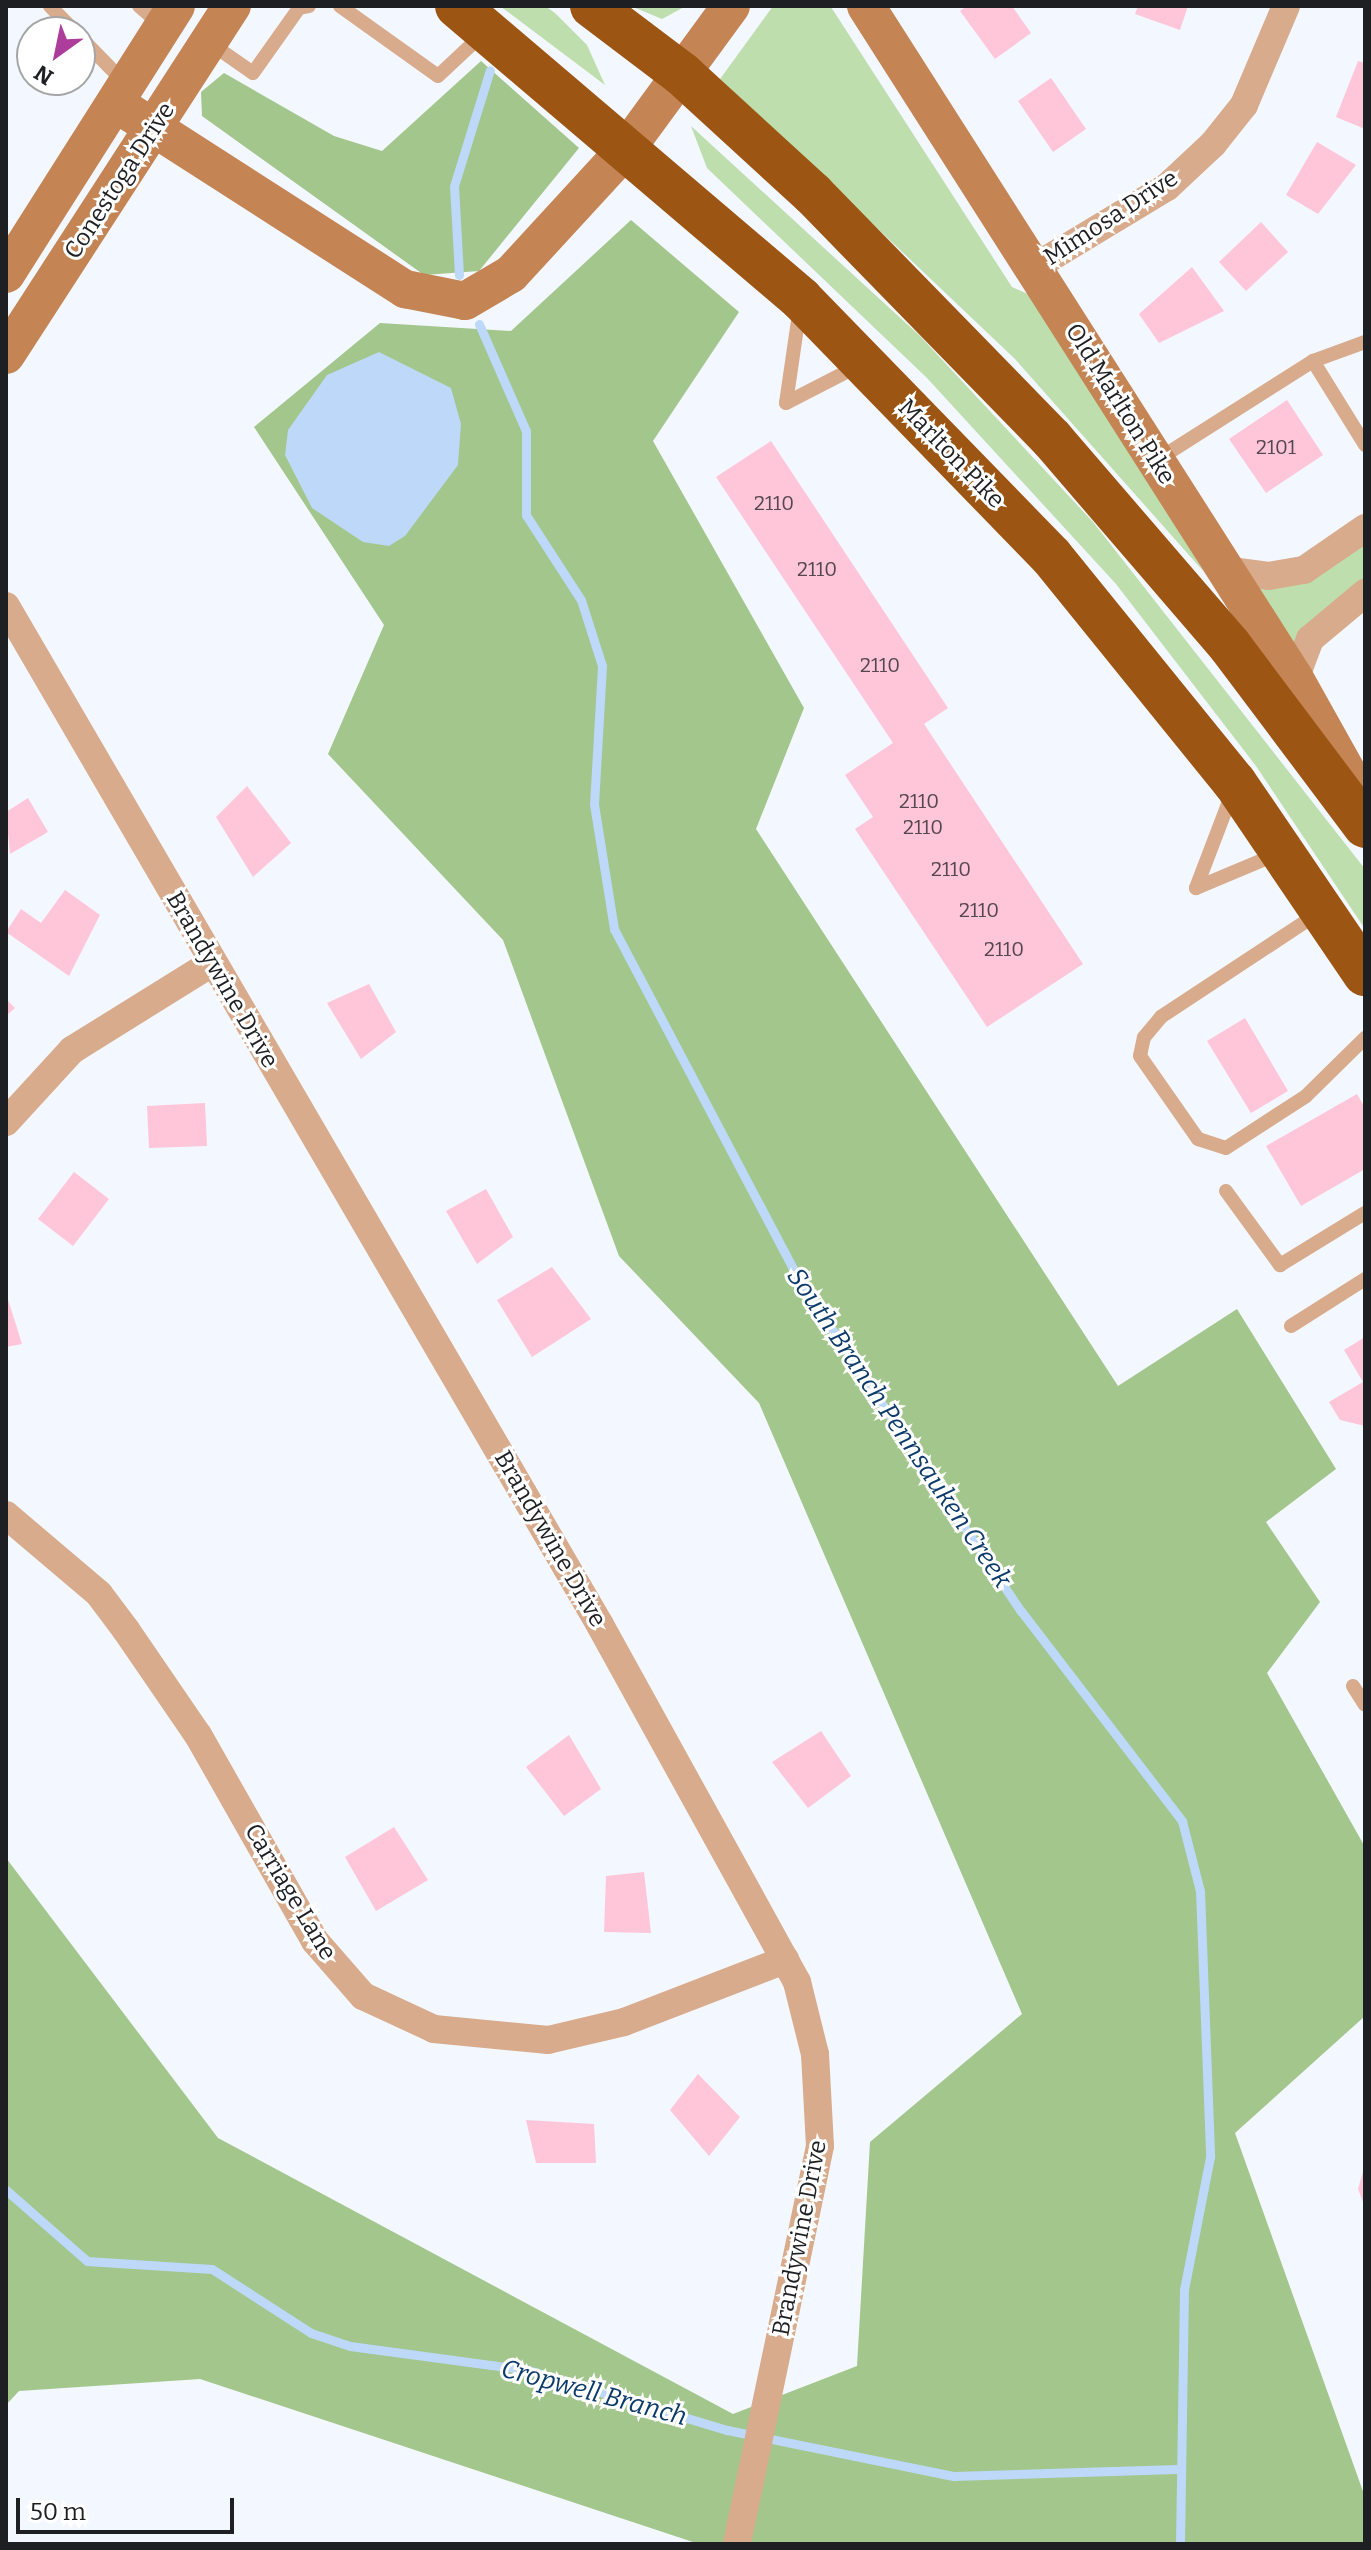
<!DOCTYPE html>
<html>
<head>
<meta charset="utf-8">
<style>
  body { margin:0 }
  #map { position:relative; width:1371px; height:2550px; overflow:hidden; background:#f3f7ff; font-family:Bitter,serif }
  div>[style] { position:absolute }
  .green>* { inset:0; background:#bfdead }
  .forest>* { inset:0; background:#a2c68b }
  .water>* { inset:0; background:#bdd8f8 }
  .stream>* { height:9px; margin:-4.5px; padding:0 4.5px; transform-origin:4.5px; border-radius:4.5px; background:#bdd8f8 }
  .building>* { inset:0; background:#ffc5d9 }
  .lane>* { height:14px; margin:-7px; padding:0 7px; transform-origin:7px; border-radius:7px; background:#d7ab8b }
  .street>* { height:28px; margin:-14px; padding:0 14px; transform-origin:14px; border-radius:14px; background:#d7ab8b }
  .secondary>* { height:38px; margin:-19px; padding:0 19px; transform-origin:19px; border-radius:19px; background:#c48454 }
  .highway>* { height:44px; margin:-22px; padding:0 22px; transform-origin:22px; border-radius:22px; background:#9c5512 }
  span { translate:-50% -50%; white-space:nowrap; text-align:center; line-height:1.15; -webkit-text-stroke:6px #fff; paint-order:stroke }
  .number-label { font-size:20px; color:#564850 }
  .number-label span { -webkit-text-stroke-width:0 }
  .street-label { font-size:24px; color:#1e1f22 }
  .water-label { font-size:26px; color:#0d3b6b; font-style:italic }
  .frame { position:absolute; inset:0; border:8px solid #1e1f22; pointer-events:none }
  .north { position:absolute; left:16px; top:16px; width:80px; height:80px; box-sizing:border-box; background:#fff; border:2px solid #a5a5a7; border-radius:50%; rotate:213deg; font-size:22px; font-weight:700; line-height:32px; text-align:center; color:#1e1f22 }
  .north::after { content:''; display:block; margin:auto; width:28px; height:36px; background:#ac3d9b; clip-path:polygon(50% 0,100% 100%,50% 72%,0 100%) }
  .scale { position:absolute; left:16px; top:2498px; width:218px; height:36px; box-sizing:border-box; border:4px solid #1e1f22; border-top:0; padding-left:10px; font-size:24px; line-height:28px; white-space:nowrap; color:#1e1f22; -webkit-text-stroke:6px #fff; paint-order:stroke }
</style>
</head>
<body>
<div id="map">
  <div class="green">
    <div style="clip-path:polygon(500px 6px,545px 6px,555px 13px,587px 45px,605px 85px)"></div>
    <div style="clip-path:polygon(631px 6px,686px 6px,662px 19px)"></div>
    <div style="clip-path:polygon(773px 6px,831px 7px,1012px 287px,1037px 298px,1204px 572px,1015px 359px,720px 79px)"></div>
    <div style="clip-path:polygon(691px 126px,920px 336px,1093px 522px,1365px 869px,1365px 929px,1256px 766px,1116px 584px,927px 378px,707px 168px)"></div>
    <div style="clip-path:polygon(1365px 528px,1365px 593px,1295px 679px,1225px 570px,1269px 576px)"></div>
  </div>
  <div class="forest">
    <div style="clip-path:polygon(481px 61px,579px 148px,479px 271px,424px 275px,202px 116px,201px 92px,224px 73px,334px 136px,382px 151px)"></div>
    <div style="clip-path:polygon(631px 220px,739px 312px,653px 441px,804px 708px,756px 829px,1118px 1386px,1237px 1309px,1336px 1469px,1266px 1522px,1320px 1602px,1267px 1673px,1365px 1847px,1365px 2016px,1235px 2133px,1365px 2497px,1365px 2544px,699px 2544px,200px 2379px,19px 2391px,6px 2405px,6px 1858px,218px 2138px,733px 2414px,857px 2366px,870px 2142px,1022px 2014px,759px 1403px,619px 1256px,503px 940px,328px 754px,384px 625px,254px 427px,380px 323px,511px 331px)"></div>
  </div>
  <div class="water">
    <div style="clip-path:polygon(379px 352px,451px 388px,461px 424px,458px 465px,405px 536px,389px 546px,363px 542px,312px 508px,285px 455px,288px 430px,327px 375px)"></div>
  </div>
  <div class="stream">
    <div style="left:459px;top:275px;width:89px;rotate:-93.2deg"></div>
    <div style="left:454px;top:186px;width:121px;rotate:-72.8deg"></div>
    <div style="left:479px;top:324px;width:117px;rotate:66.3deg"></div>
    <div style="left:526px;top:431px;width:84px;rotate:90deg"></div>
    <div style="left:526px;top:515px;width:101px;rotate:57.1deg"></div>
    <div style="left:581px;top:600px;width:69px;rotate:72.3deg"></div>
    <div style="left:602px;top:666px;width:138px;rotate:93.3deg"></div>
    <div style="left:594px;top:804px;width:127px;rotate:80.9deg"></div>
    <div style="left:614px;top:929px;width:397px;rotate:62.2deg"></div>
    <div style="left:799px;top:1280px;width:399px;rotate:56.2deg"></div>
    <div style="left:1021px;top:1611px;width:265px;rotate:52.5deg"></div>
    <div style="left:1182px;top:1821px;width:72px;rotate:75.6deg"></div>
    <div style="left:1200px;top:1891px;width:266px;rotate:87.8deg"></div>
    <div style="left:1210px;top:2157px;width:136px;rotate:101.1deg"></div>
    <div style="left:1184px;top:2290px;width:254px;rotate:90.9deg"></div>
    <div style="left:6px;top:2190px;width:108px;rotate:41.2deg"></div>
    <div style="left:87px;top:2261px;width:125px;rotate:3.7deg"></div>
    <div style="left:212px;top:2269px;width:118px;rotate:32.9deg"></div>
    <div style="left:311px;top:2333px;width:41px;rotate:18.4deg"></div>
    <div style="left:350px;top:2346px;width:180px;rotate:7.7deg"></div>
    <div style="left:528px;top:2370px;width:208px;rotate:16.8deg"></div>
    <div style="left:727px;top:2430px;width:232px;rotate:11.5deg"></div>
    <div style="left:954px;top:2476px;width:224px;rotate:-1.8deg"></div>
  </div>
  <div class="building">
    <div style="clip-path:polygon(967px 6px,1012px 6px,1031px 33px,995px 59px,960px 11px)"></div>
    <div style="clip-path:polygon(1138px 6px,1188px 6px,1180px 30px,1135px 14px)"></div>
    <div style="clip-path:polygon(1358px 61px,1365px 63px,1365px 129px,1336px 117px)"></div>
    <div style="clip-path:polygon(1051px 78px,1086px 129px,1053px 152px,1018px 101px)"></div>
    <div style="clip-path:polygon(1317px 142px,1356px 165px,1318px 214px,1286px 195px)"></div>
    <div style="clip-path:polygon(1261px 222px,1288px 252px,1246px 291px,1219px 262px)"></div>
    <div style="clip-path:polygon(1192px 267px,1224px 311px,1159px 343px,1139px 314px)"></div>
    <div style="clip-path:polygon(1287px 400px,1323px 455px,1266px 493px,1229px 439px)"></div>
    <div style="clip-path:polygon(771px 441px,948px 708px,924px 724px,1083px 964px,987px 1027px,855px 829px,873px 817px,845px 775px,893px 743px,716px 477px)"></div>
    <div style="clip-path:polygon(247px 786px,291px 843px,253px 877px,216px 817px)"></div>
    <div style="clip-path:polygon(28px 798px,48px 832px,10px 854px,6px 812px)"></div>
    <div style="clip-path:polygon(65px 890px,100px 915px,69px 976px,6px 932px,21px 909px,41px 923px)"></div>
    <div style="clip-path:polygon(369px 984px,396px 1032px,361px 1059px,327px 1003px)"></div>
    <div style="clip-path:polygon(6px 999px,15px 1008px,6px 1016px)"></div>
    <div style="clip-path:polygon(1245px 1018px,1288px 1091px,1251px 1113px,1207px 1041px)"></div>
    <div style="clip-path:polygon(1357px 1094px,1365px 1108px,1365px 1169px,1301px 1206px,1266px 1146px)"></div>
    <div style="clip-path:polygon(205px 1103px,207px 1146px,149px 1148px,147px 1106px)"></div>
    <div style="clip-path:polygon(74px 1172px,109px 1199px,73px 1246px,38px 1219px)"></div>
    <div style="clip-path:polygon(486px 1189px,513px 1237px,477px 1264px,446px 1211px)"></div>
    <div style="clip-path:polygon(552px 1267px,591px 1319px,532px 1357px,497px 1300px)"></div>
    <div style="clip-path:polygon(6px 1293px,22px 1344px,6px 1347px)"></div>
    <div style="clip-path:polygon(1365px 1337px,1365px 1426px,1340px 1420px,1329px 1402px,1363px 1382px,1344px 1350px)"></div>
    <div style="clip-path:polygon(821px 1731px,851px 1776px,808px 1808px,772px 1762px)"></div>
    <div style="clip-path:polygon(569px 1735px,601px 1789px,564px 1816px,526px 1767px)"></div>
    <div style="clip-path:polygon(394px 1827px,428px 1880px,376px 1911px,345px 1857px)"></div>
    <div style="clip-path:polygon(644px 1872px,651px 1933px,604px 1932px,606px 1876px)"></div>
    <div style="clip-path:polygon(698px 2074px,740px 2117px,709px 2156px,670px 2110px)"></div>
    <div style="clip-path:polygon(526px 2120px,594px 2124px,596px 2163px,536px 2163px)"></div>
    <div style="clip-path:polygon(1365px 2165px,1365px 2207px,1358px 2189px)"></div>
  </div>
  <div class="lane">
    <div style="left:50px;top:6px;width:107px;rotate:45.8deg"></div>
    <div style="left:139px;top:6px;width:32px;rotate:41deg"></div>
    <div style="left:340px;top:6px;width:120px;rotate:35.5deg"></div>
    <div style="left:438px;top:76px;width:63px;rotate:-43.1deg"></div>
    <div style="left:210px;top:43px;width:52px;rotate:34.9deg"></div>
    <div style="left:253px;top:73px;width:80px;rotate:-54.7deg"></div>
    <div style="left:299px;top:8px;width:10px;rotate:-11deg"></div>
    <div style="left:1313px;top:361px;width:55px;rotate:-20.1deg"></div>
    <div style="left:786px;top:403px;width:97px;rotate:-81.7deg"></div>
    <div style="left:786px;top:403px;width:83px;rotate:-27.2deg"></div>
    <div style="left:1157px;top:460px;width:185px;rotate:-32.4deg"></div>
    <div style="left:1313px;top:361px;width:99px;rotate:58.2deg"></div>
    <div style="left:1233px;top:791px;width:104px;rotate:110.9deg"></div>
    <div style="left:1196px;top:888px;width:88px;rotate:-22.8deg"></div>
    <div style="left:1317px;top:914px;width:187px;rotate:146.6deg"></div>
    <div style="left:1161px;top:1017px;width:26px;rotate:130deg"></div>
    <div style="left:1144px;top:1037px;width:19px;rotate:102deg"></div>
    <div style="left:1140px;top:1056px;width:101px;rotate:55.1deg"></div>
    <div style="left:1198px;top:1139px;width:29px;rotate:18deg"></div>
    <div style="left:1226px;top:1148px;width:95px;rotate:-33deg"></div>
    <div style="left:1306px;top:1096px;width:83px;rotate:-44.5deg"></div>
    <div style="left:1226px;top:1191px;width:92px;rotate:53.9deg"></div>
    <div style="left:1280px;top:1265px;width:100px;rotate:-31.5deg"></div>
    <div style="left:1291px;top:1326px;width:88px;rotate:-32.4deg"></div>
    <div style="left:1353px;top:1686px;width:22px;rotate:58deg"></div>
  </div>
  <div class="street">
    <div style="left:1033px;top:268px;width:157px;rotate:-31.2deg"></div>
    <div style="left:1167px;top:187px;width:63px;rotate:-43.1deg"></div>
    <div style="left:1213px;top:144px;width:50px;rotate:-51.5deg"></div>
    <div style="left:1244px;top:105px;width:108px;rotate:-67deg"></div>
    <div style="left:1225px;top:570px;width:44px;rotate:7.8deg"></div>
    <div style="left:1269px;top:576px;width:36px;rotate:-10deg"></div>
    <div style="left:1304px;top:570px;width:74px;rotate:-34.5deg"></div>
    <div style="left:6px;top:606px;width:1179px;rotate:59.76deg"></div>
    <div style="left:600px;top:1625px;width:408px;rotate:61.1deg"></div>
    <div style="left:797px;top:1982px;width:74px;rotate:76deg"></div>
    <div style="left:815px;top:2054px;width:92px;rotate:86.9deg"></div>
    <div style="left:820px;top:2146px;width:407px;rotate:101.8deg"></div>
    <div style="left:1295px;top:679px;width:43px;rotate:-69.4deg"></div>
    <div style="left:1310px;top:639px;width:72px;rotate:-39.9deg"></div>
    <div style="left:6px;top:1122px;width:98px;rotate:-47.5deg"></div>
    <div style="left:72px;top:1050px;width:165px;rotate:-31.9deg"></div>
    <div style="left:6px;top:1515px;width:122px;rotate:40.3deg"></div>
    <div style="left:99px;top:1594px;width:45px;rotate:53.1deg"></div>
    <div style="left:126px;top:1630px;width:127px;rotate:55.6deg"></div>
    <div style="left:198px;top:1735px;width:237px;rotate:60.4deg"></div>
    <div style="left:315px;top:1941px;width:73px;rotate:48.9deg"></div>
    <div style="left:363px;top:1996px;width:78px;rotate:24.9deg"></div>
    <div style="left:434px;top:2029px;width:115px;rotate:5.5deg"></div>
    <div style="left:548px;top:2040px;width:78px;rotate:-13.3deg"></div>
    <div style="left:624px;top:2022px;width:173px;rotate:-21.1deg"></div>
  </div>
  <div class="secondary">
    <div style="left:866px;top:6px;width:798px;rotate:57.48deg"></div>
    <div style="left:1295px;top:679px;width:127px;rotate:60.8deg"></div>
    <div style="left:115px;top:103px;width:345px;rotate:32.7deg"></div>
    <div style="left:405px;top:289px;width:61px;rotate:11.3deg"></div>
    <div style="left:465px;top:301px;width:53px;rotate:-30.4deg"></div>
    <div style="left:511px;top:274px;width:171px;rotate:-47.4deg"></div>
    <div style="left:627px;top:148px;width:176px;rotate:-53.8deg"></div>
    <div style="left:6px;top:274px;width:317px;rotate:-57.6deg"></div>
    <div style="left:6px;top:355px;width:416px;rotate:-57.1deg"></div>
  </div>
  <div class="highway">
    <div style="left:457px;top:6px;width:452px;rotate:40.4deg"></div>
    <div style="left:801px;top:299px;width:359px;rotate:45.8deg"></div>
    <div style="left:1051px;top:556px;width:292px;rotate:51deg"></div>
    <div style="left:1235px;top:783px;width:231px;rotate:55.8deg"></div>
    <div style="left:592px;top:6px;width:113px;rotate:37.1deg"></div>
    <div style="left:682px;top:74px;width:178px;rotate:42.5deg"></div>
    <div style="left:813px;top:194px;width:342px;rotate:45.7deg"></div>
    <div style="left:1052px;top:439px;width:273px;rotate:49.3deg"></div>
    <div style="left:1230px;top:646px;width:225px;rotate:53.1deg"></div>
  </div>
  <div class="number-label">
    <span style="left:1276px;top:447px">2101</span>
    <span style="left:774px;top:503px">2110</span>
    <span style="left:817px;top:569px">2110</span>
    <span style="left:880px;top:665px">2110</span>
    <span style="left:919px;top:801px">2110</span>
    <span style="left:923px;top:827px">2110</span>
    <span style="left:951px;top:869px">2110</span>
    <span style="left:979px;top:910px">2110</span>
    <span style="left:1004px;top:949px">2110</span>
  </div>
  <div class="street-label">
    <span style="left:120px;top:181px;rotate:-57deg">Conestoga Drive</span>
    <span style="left:1111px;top:218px;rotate:-33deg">Mimosa Drive</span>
    <span style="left:1120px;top:404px;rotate:58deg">Old Marlton Pike</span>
    <span style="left:951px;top:454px;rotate:46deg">Marlton Pike</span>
    <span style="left:222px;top:980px;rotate:60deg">Brandywine Drive</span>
    <span style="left:550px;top:1539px;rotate:60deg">Brandywine Drive</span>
    <span style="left:290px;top:1892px;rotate:59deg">Carriage Lane</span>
    <span style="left:800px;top:2238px;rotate:-79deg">Brandywine Drive</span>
  </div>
  <div class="water-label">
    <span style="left:899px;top:1428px;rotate:56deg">South Branch Pennsauken Creek</span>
    <span style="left:594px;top:2393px;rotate:15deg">Cropwell Branch</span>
  </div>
  <div class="frame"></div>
  <div class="north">N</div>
  <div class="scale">50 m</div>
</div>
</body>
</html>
